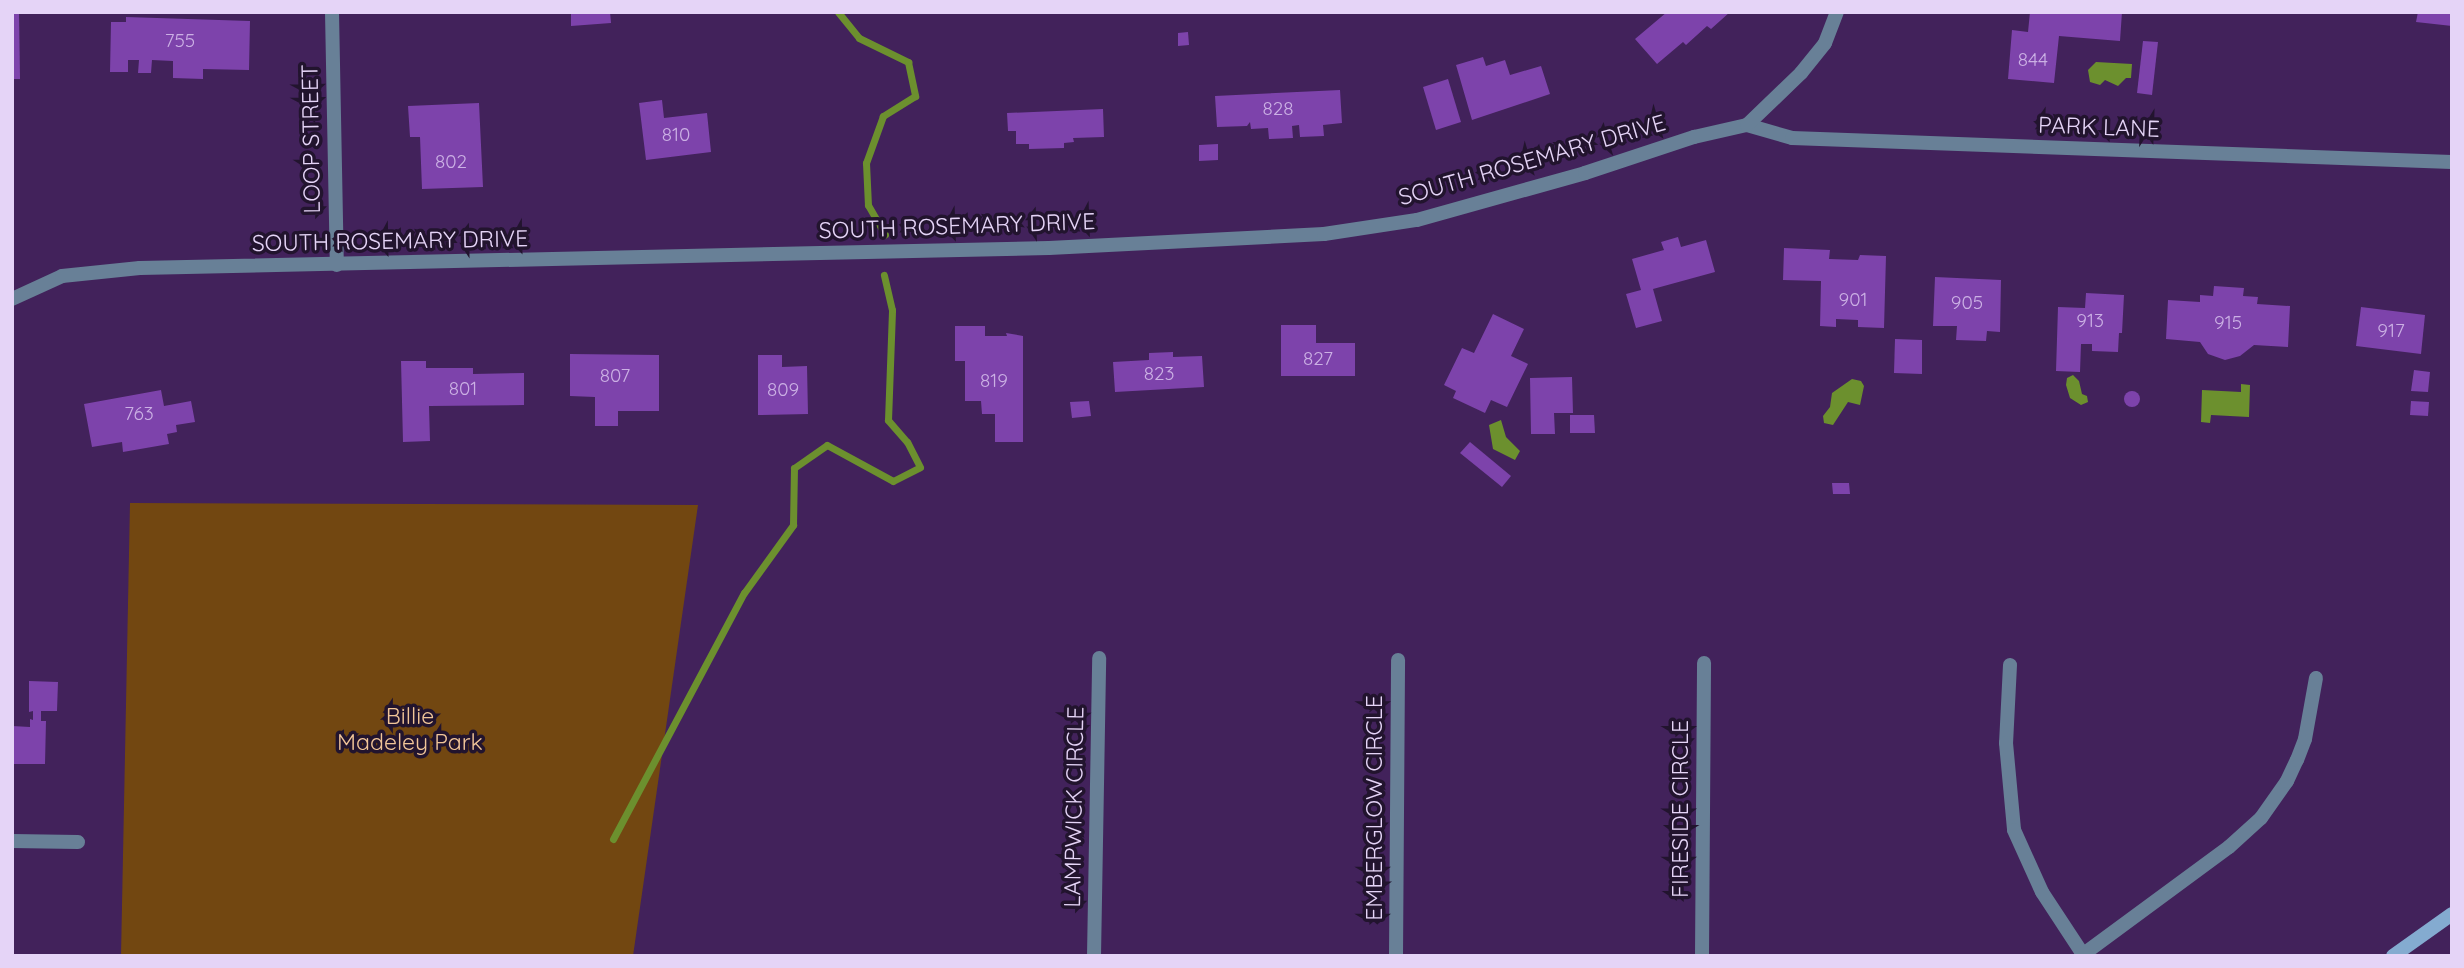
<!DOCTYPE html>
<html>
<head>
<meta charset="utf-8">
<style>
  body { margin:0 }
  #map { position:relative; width:2464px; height:968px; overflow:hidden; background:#42225b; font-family:Quicksand,sans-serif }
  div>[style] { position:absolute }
  .green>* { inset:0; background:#724711 }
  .water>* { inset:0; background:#6c902e }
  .stream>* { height:7px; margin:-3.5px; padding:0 3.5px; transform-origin:3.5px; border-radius:3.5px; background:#6c902e }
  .building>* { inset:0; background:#7d43ab }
  .round { border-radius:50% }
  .minor>* { height:14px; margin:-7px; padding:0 7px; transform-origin:7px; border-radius:7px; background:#688097 }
  .secondary>* { height:14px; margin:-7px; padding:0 7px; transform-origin:7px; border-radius:7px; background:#84abd0 }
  span { translate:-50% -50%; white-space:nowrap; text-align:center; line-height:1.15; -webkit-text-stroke:7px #22142e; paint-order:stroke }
  .number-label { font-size:19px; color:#cbb0e4 }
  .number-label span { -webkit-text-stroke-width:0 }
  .street-label { font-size:23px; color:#e5d4f7 }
  .park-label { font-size:23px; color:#f1c598 }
  .frame { position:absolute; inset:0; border:14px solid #e5d4f7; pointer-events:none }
</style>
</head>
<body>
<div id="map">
  <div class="green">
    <div style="clip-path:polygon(130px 503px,698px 505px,633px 956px,121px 956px)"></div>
  </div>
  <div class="water">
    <div style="clip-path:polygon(2096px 62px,2132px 64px,2131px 78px,2126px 78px,2118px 86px,2105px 80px,2100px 85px,2090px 82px,2088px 70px)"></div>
    <div style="clip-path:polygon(2073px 375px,2079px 381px,2082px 394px,2087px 396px,2088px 402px,2081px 405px,2070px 398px,2066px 385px,2067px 378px)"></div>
    <div style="clip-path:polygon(1852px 379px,1861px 381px,1864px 386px,1860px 405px,1848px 402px,1833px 425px,1824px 423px,1823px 416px,1830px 407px,1832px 393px)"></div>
    <div style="clip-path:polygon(2241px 384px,2250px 385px,2249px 417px,2211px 415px,2210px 423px,2201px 422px,2202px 390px,2241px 392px)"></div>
    <div style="clip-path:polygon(1501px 420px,1506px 437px,1520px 451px,1515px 460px,1493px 449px,1489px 425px)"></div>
  </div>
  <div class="stream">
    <div style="left:838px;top:12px;width:33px;rotate:51deg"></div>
    <div style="left:859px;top:38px;width:55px;rotate:26.1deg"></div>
    <div style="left:908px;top:62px;width:35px;rotate:78deg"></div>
    <div style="left:915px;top:96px;width:38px;rotate:148deg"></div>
    <div style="left:883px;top:116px;width:50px;rotate:109.9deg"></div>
    <div style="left:866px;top:163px;width:42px;rotate:87.3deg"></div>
    <div style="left:868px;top:205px;width:34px;rotate:60deg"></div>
    <div style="left:613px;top:839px;width:279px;rotate:-62deg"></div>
    <div style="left:744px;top:593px;width:84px;rotate:-54.2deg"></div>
    <div style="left:793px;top:525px;width:57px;rotate:-89deg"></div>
    <div style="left:794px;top:468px;width:40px;rotate:-34.9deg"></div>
    <div style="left:827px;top:445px;width:75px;rotate:28.6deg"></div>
    <div style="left:893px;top:481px;width:30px;rotate:-27deg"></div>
    <div style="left:920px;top:467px;width:28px;rotate:-117deg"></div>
    <div style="left:907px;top:442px;width:29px;rotate:-131deg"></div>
    <div style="left:888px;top:420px;width:110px;rotate:-87.9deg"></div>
    <div style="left:892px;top:310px;width:36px;rotate:-103deg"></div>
  </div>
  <div class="building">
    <div style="clip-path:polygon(12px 12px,19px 12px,20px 79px,12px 79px)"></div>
    <div style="clip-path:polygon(571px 12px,610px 12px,611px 23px,571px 26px)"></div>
    <div style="clip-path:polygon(1667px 12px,1730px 12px,1711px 29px,1707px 26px,1686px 45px,1683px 42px,1657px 64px,1635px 39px)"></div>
    <div style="clip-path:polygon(2030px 12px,2122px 12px,2120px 41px,2059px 36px,2054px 83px,2008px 79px,2012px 30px,2028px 32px)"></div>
    <div style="clip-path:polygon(2418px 12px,2452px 12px,2452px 26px,2416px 22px)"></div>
    <div style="clip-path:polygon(126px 17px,250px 21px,249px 70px,203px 69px,203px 79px,173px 78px,173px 61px,152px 60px,151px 73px,138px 73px,139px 60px,128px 60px,128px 72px,110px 72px,111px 22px,126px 22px)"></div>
    <div style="clip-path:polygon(1188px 32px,1189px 45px,1178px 46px,1178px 33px)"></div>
    <div style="clip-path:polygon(2143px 41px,2158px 42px,2152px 95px,2137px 93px)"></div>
    <div style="clip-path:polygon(1483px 57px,1486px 66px,1505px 60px,1510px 75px,1541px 66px,1550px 94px,1472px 120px,1456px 65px)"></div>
    <div style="clip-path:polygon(1448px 79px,1461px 122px,1436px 130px,1423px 87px)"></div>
    <div style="clip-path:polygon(1340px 90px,1342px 123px,1323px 125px,1324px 136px,1300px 137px,1299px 125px,1292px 126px,1293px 138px,1269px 139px,1268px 128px,1251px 129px,1250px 122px,1247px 126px,1217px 127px,1215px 96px)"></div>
    <div style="clip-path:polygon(662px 100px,664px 118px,707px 113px,711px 152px,646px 160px,639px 103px)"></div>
    <div style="clip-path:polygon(479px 103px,483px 187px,422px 189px,420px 137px,410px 137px,408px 106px)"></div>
    <div style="clip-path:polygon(1103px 109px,1104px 137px,1073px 138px,1074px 142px,1064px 143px,1064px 148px,1029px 149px,1029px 144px,1016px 144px,1016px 131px,1008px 131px,1007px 113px)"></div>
    <div style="clip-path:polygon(1218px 144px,1218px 160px,1199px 161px,1199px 145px)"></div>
    <div style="clip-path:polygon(1678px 237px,1681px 247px,1706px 240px,1715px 272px,1653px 289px,1662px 321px,1636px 328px,1626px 294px,1641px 290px,1632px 259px,1664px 250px,1661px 242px)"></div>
    <div style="clip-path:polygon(1784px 248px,1830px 250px,1829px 259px,1858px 260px,1860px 255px,1886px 256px,1884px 328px,1858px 327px,1858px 320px,1836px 319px,1836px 327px,1820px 326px,1821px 281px,1783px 280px)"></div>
    <div style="clip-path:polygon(1935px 277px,2001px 280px,2000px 332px,1987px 331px,1986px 341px,1956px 340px,1957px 326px,1933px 326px)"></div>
    <div style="clip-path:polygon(2214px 286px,2244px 288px,2243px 296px,2258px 297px,2257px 304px,2290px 306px,2288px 347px,2254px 345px,2240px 356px,2225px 360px,2208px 354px,2200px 342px,2166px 339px,2168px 300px,2200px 302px,2200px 295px,2213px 296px)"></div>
    <div style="clip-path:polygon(2086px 293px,2124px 295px,2122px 333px,2119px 333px,2118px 352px,2092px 351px,2092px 344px,2081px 344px,2080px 372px,2056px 371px,2058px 307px,2085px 308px)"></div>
    <div style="clip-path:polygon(2361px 307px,2425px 315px,2421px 354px,2356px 346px)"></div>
    <div style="clip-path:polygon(1493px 314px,1524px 329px,1511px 356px,1528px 364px,1507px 407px,1491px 400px,1485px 413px,1453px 398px,1456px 391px,1444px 385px,1462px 348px,1474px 353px)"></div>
    <div style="clip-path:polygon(1281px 325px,1316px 325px,1316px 343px,1355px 343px,1355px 376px,1281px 376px)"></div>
    <div style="clip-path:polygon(955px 326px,985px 326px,985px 336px,1007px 336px,1006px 333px,1023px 336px,1023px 442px,995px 442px,995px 414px,982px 414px,981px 401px,965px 401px,965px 361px,955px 361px)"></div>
    <div style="clip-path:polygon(1895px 339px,1922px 340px,1922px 374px,1894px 373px)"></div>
    <div style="clip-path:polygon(1173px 352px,1173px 357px,1202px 356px,1204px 387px,1115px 392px,1113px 362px,1149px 360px,1149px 353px)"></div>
    <div style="clip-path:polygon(570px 354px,659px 355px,659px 411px,618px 411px,618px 426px,595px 426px,595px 397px,570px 396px)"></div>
    <div style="clip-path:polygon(758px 355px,782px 355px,782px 367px,807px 366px,808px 414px,758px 415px)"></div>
    <div style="clip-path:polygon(401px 361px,426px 361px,426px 368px,473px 368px,473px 374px,524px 373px,524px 405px,429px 406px,430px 441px,403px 442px)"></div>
    <div style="clip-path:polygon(2414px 370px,2430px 372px,2428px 392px,2411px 391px)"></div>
    <div style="clip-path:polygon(1572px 377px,1573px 413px,1554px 413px,1555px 434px,1531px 434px,1530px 378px)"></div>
    <div style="clip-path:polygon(161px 390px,164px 406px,191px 401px,195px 422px,176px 425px,177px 432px,167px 434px,169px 444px,123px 452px,122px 442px,92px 447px,84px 404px)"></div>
    <div class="round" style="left:2124px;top:391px;width:16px;height:16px"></div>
    <div style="clip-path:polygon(1089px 401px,1091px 416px,1072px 418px,1070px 402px)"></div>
    <div style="clip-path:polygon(2411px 401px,2429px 402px,2428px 416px,2410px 415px)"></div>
    <div style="clip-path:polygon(1570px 415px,1594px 415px,1595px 433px,1570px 433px)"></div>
    <div style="clip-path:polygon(1470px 442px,1511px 476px,1502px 487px,1460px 453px)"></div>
    <div style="clip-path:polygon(1832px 483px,1849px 483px,1850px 494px,1833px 494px)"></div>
    <div style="clip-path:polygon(29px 681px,58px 682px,57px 711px,41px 711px,41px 721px,46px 721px,45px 764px,12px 764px,12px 726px,30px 727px,30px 719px,33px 720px,33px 711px,29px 712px)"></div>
  </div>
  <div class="minor">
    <div style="left:332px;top:12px;width:253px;rotate:88.9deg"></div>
    <div style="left:1747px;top:125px;width:47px;rotate:16.1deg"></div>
    <div style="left:1792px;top:138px;width:660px;rotate:2.08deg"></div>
    <div style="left:12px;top:299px;width:55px;rotate:-24.7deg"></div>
    <div style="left:62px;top:276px;width:78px;rotate:-5.9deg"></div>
    <div style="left:140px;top:268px;width:909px;rotate:-1.26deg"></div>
    <div style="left:1049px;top:248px;width:275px;rotate:-2.9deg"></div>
    <div style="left:1324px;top:234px;width:94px;rotate:-8.6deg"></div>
    <div style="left:1417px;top:220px;width:174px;rotate:-15.6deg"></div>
    <div style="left:1585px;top:173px;width:115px;rotate:-18.3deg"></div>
    <div style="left:1694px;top:137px;width:54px;rotate:-12.8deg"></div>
    <div style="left:1747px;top:125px;width:75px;rotate:-43.9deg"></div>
    <div style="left:1801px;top:73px;width:38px;rotate:-51deg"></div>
    <div style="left:1825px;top:43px;width:33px;rotate:-69deg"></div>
    <div style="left:2010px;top:665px;width:78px;rotate:92.9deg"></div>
    <div style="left:2006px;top:743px;width:87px;rotate:84.7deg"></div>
    <div style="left:2014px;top:830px;width:68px;rotate:65.7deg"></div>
    <div style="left:2042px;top:892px;width:77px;rotate:56.7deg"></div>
    <div style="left:12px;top:841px;width:66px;rotate:0.9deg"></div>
    <div style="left:1094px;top:956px;width:298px;rotate:-89deg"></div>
    <div style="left:1396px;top:956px;width:296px;rotate:-89.6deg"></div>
    <div style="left:1702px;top:956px;width:293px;rotate:-89.6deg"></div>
    <div style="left:2081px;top:956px;width:184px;rotate:-36.4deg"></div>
    <div style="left:2229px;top:847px;width:43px;rotate:-42.2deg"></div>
    <div style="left:2261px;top:818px;width:45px;rotate:-54.9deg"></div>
    <div style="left:2287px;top:781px;width:23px;rotate:-65deg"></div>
    <div style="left:2297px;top:760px;width:22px;rotate:-69deg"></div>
    <div style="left:2305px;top:739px;width:62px;rotate:-79.8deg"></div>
  </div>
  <div class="secondary">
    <div style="left:2393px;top:956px;width:72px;rotate:-35.4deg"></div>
  </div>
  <div class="number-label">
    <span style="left:180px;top:41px">755</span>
    <span style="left:2033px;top:60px">844</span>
    <span style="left:1278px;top:109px">828</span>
    <span style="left:676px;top:135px">810</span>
    <span style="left:451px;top:162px">802</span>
    <span style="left:1853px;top:300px">901</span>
    <span style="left:1967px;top:303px">905</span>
    <span style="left:2090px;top:321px">913</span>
    <span style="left:2228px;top:323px">915</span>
    <span style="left:2391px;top:331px">917</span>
    <span style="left:1318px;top:359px">827</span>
    <span style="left:1159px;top:374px">823</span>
    <span style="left:615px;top:376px">807</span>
    <span style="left:994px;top:381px">819</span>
    <span style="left:463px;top:389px">801</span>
    <span style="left:783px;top:390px">809</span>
    <span style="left:139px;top:414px">763</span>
  </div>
  <div class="street-label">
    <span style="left:2099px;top:127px;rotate:2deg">PARK LANE</span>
    <span style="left:311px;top:139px;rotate:-91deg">LOOP STREET</span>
    <span style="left:1532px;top:160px;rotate:-16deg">SOUTH ROSEMARY DRIVE</span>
    <span style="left:957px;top:226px;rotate:-2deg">SOUTH ROSEMARY DRIVE</span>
    <span style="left:390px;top:241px;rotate:-1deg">SOUTH ROSEMARY DRIVE</span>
    <span style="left:1074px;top:807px;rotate:-89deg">LAMPWICK CIRCLE</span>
    <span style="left:1374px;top:808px;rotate:-90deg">EMBERGLOW CIRCLE</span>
    <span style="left:1680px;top:809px;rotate:-90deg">FIRESIDE CIRCLE</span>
  </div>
  <div class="park-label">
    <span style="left:410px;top:729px">Billie<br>Madeley Park</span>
  </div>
  <div class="frame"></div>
</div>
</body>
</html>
